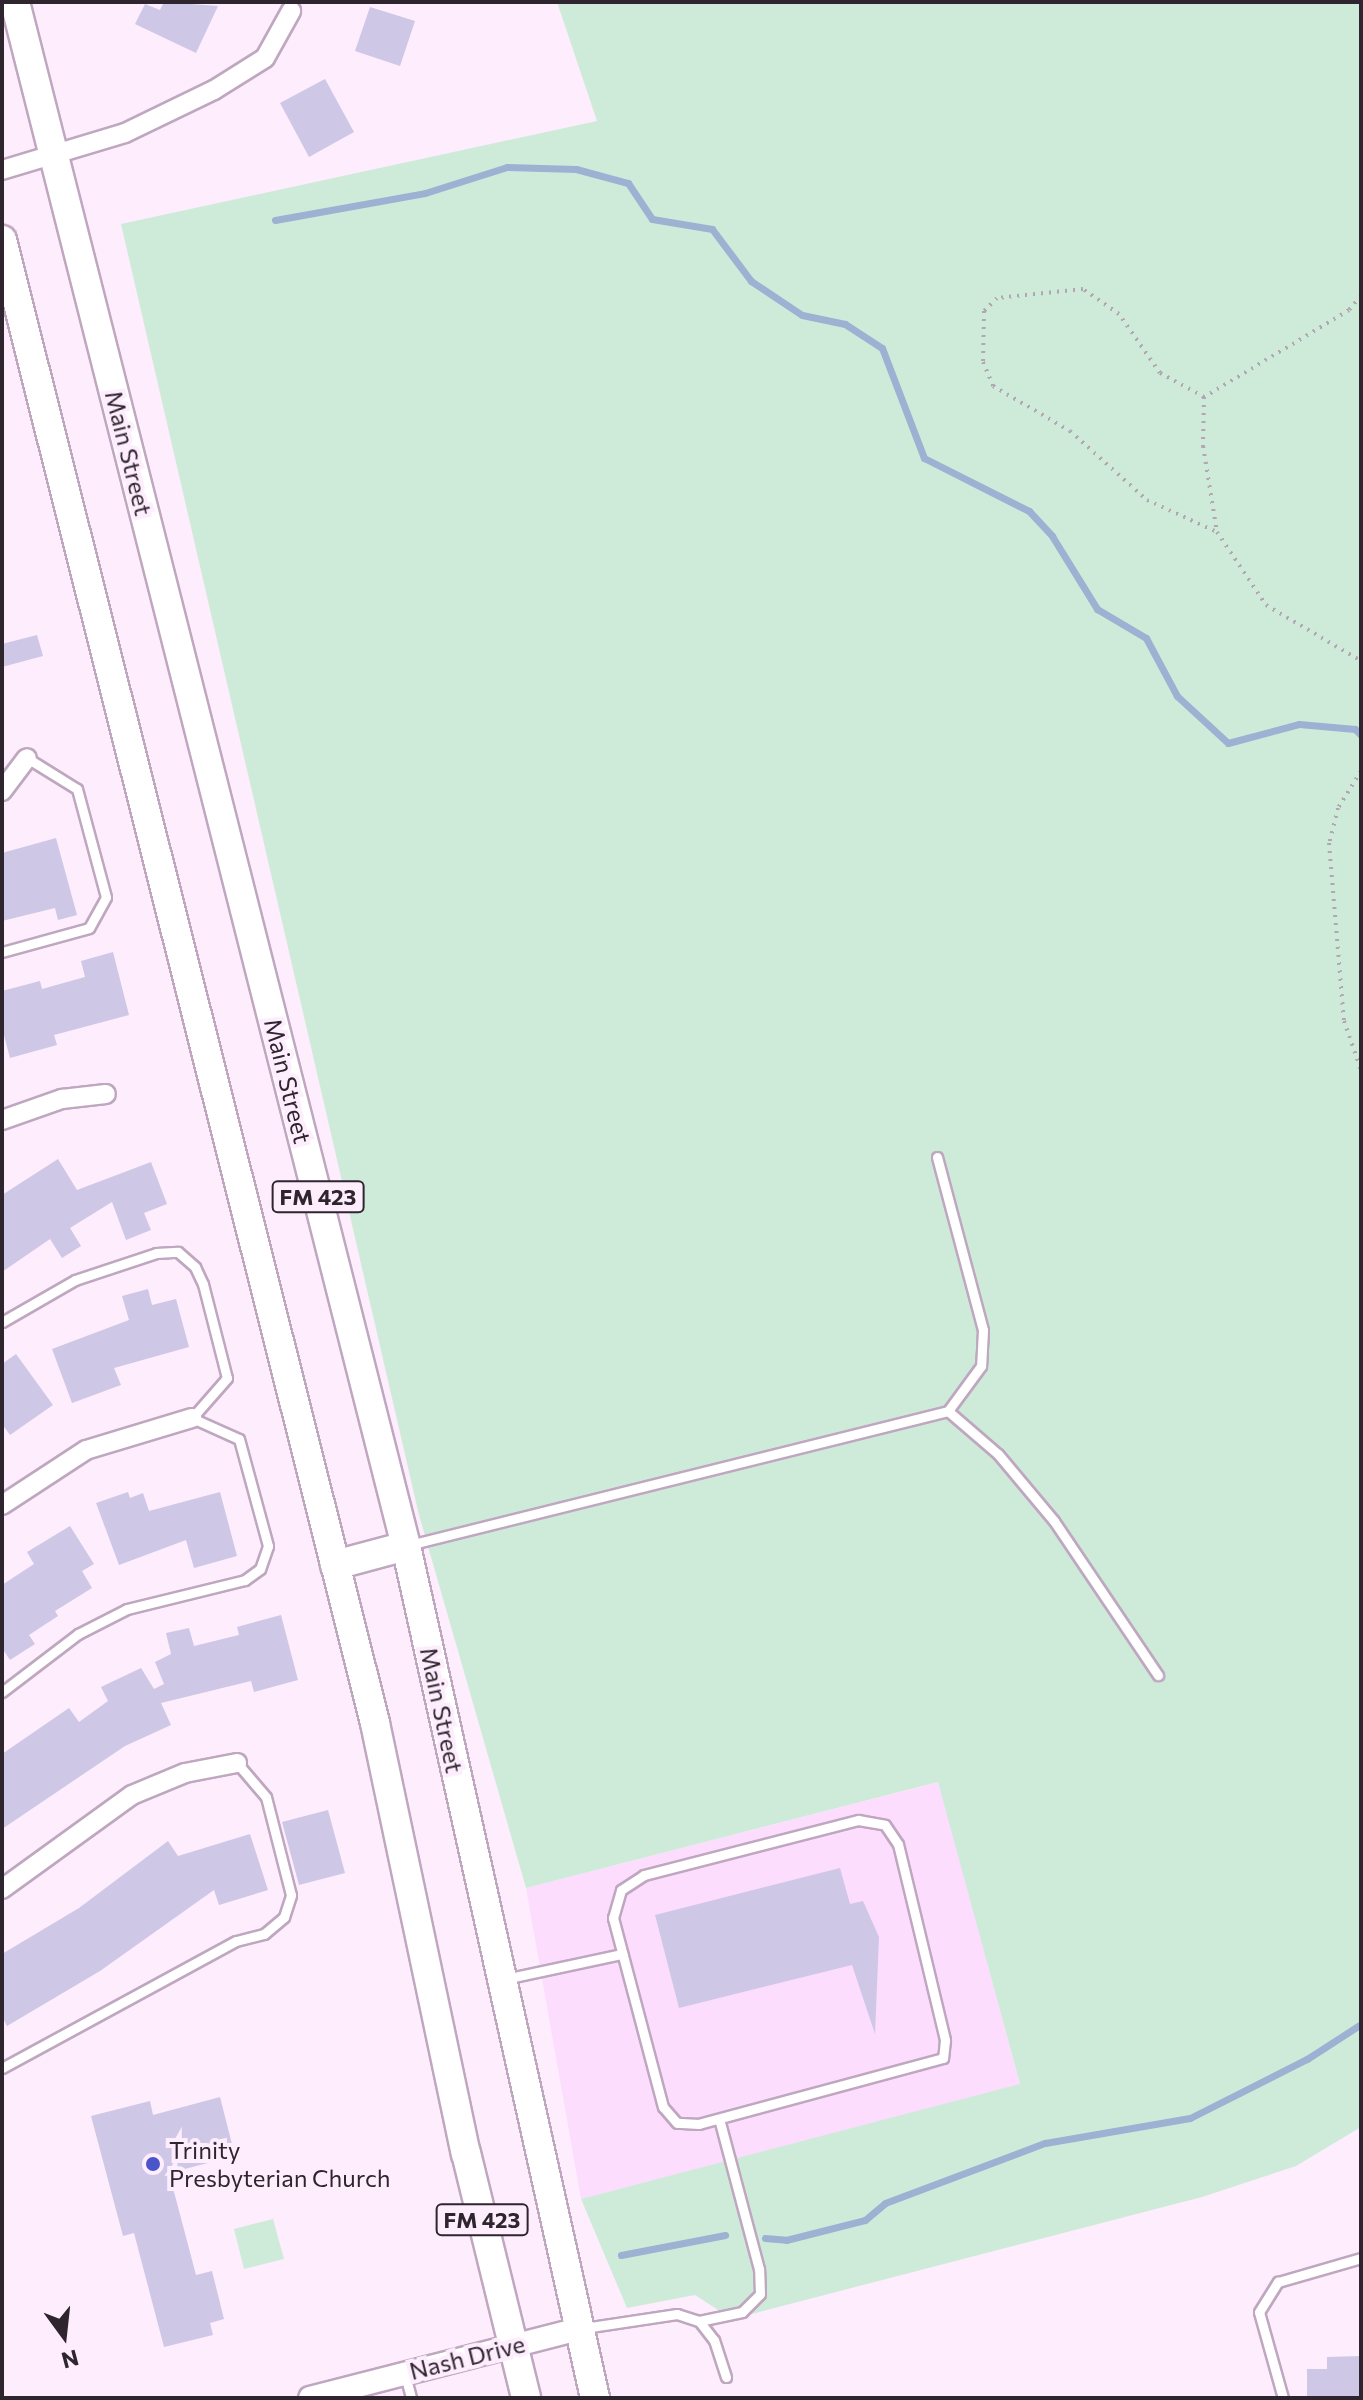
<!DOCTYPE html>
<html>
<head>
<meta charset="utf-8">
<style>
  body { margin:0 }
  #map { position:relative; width:1363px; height:2400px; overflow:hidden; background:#fdedfd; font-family:Commissioner,sans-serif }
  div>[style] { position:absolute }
  .built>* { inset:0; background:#fcddfd }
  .green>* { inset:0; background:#ceebda }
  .stream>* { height:7px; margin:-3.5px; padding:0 3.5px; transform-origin:3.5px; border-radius:3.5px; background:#9db1d3 }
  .building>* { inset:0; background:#cec7e6 }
  .path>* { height:4px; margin-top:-2px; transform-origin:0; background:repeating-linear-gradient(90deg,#b3a5b3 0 2px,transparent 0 8px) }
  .roads { filter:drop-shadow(2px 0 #bfa7c0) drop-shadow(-2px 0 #bfa7c0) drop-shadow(0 2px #bfa7c0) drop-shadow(0 -2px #bfa7c0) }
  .service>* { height:9px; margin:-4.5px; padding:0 4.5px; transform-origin:4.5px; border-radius:4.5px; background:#fff }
  .minor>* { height:18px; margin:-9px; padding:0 9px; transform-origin:9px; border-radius:9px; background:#fff }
  .tertiary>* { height:22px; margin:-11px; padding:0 11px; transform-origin:11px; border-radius:11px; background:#fff }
  .primary>* { height:28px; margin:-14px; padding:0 14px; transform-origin:14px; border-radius:14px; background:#fff }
  .dots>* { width:22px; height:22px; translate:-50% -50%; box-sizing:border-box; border:4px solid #fdedfd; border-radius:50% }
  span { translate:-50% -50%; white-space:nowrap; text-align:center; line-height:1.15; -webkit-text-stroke:8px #fdedfd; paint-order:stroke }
  .shield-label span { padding:2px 6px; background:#fdedfd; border:2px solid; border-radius:6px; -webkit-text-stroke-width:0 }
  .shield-label { font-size:22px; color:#2f252f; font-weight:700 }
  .street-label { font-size:24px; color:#2f252f }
  .poi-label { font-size:24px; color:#2f252f }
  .left { translate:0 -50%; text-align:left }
  .frame { position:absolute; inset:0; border:4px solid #2f252f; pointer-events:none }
  .north { position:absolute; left:24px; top:2296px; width:80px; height:80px; -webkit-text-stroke:6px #fdedfd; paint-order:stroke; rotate:165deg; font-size:22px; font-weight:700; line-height:32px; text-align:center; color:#2f252f }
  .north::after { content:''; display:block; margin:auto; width:28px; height:36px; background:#2f252f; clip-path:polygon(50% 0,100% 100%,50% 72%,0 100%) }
</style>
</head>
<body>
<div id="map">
  <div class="built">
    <div style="clip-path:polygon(939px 1782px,1020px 2085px,581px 2199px,526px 1888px)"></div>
  </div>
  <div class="green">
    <div style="clip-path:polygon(557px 2px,1361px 2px,1361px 2127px,1296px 2166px,1202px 2197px,732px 2319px,695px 2295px,627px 2308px,581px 2199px,1020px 2084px,938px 1782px,526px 1888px,419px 1515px,121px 224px,597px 121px)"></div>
    <div style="clip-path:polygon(273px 2219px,284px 2259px,244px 2269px,234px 2229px)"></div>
  </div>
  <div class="stream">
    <div style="left:275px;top:220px;width:152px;rotate:-10.2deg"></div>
    <div style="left:425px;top:193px;width:86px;rotate:-17.6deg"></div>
    <div style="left:507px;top:167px;width:69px;rotate:1.7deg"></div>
    <div style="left:576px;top:169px;width:54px;rotate:15.1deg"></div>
    <div style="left:628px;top:183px;width:43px;rotate:56.3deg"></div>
    <div style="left:652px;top:219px;width:61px;rotate:9.5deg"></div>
    <div style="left:712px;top:229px;width:65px;rotate:53.1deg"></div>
    <div style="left:751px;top:281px;width:61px;rotate:33.7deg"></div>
    <div style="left:802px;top:315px;width:44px;rotate:11.8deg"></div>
    <div style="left:845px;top:324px;width:44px;rotate:33deg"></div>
    <div style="left:882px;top:348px;width:118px;rotate:69.1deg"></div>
    <div style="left:924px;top:458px;width:118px;rotate:26.8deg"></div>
    <div style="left:1029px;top:511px;width:34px;rotate:47deg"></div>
    <div style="left:1052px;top:536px;width:86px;rotate:58.3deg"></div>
    <div style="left:1097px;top:609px;width:57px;rotate:30.6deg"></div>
    <div style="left:1146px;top:638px;width:66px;rotate:61.9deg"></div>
    <div style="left:1177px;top:696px;width:69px;rotate:42.7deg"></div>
    <div style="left:1228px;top:743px;width:73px;rotate:-15deg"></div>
    <div style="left:1299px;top:724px;width:56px;rotate:5.1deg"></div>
    <div style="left:1355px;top:729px;width:8px;rotate:45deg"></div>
    <div style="left:765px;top:2238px;width:21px;rotate:5deg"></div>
    <div style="left:786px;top:2240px;width:81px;rotate:-14.2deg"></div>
    <div style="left:865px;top:2220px;width:26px;rotate:-40deg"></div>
    <div style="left:885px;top:2203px;width:171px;rotate:-20.6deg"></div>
    <div style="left:1045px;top:2143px;width:147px;rotate:-9.8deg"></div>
    <div style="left:1190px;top:2118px;width:131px;rotate:-26.8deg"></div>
    <div style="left:1307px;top:2059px;width:64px;rotate:-32.9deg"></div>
    <div style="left:621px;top:2255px;width:106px;rotate:-10.9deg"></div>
  </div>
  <div class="building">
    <div style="clip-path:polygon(164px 2px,218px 6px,196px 53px,135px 24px,145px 4px,160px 10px)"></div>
    <div style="clip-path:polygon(370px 7px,415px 21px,400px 66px,355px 51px)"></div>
    <div style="clip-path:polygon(325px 79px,354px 132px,309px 157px,280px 103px)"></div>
    <div style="clip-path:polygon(37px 635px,43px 656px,2px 667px,2px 644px)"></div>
    <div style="clip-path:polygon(56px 838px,77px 915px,58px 920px,55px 908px,2px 921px,2px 853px)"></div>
    <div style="clip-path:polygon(113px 952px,129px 1015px,54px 1035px,57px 1045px,10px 1058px,2px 1028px,2px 991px,40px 981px,42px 989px,85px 977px,81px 961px)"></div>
    <div style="clip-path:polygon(58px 1159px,77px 1190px,151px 1162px,167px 1204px,144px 1213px,151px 1230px,126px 1240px,112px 1202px,70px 1228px,81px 1246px,62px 1258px,50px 1239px,2px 1272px,2px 1195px)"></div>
    <div style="clip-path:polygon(148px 1289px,152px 1305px,176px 1299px,189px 1347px,114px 1368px,121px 1385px,72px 1403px,52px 1349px,129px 1320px,122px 1296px)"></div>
    <div style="clip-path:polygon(16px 1354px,53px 1405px,10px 1435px,2px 1424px,2px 1364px)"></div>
    <div style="clip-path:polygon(128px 1492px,130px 1498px,143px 1493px,149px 1511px,220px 1492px,237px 1556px,194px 1568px,186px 1540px,119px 1565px,96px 1503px)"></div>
    <div style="clip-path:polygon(70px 1526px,94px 1564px,82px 1571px,92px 1588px,55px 1611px,58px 1616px,29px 1635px,35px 1644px,10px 1660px,2px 1648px,2px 1585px,34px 1564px,27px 1552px)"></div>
    <div style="clip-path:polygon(281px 1615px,298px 1680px,254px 1692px,251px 1681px,161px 1703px,171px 1725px,125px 1746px,2px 1829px,2px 1754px,69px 1708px,79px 1722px,108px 1701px,101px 1687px,141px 1668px,154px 1689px,164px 1684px,155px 1662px,171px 1654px,166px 1633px,189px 1628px,194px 1646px,239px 1635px,237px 1627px)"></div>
    <div style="clip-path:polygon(328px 1810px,345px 1873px,299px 1885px,282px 1822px)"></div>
    <div style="clip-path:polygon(250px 1834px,268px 1890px,219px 1905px,214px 1890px,100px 1971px,7px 2026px,2px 2016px,2px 1954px,79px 1908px,168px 1841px,178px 1856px)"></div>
    <div style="clip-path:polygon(840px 1868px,850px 1904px,863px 1901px,879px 1937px,875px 2034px,852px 1965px,679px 2008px,655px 1915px)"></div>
    <div style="clip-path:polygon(220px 2097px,235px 2156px,169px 2173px,196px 2275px,212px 2271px,224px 2319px,210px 2323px,213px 2335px,164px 2347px,134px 2233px,123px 2236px,91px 2116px,150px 2101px,153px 2115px)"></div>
    <div style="clip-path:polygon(1361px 2356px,1361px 2398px,1307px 2398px,1307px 2369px,1327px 2369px,1327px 2357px)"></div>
  </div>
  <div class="path">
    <div style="left:1361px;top:296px;width:18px;rotate:131deg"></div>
    <div style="left:1349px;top:310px;width:169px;rotate:149deg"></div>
    <div style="left:1204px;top:397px;width:50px;rotate:-151.4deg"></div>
    <div style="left:1160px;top:373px;width:72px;rotate:-124.8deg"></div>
    <div style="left:1119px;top:314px;width:44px;rotate:-145.2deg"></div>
    <div style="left:1083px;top:289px;width:86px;rotate:174deg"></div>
    <div style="left:997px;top:298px;width:18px;rotate:135deg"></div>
    <div style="left:984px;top:311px;width:51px;rotate:91.1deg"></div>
    <div style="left:983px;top:362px;width:26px;rotate:67deg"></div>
    <div style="left:993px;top:386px;width:89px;rotate:30.3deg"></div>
    <div style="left:1070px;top:431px;width:103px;rotate:41.9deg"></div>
    <div style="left:1147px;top:500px;width:77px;rotate:24.6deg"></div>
    <div style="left:1217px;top:532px;width:88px;rotate:56.1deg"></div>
    <div style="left:1266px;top:605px;width:110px;rotate:30.5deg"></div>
    <div style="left:1204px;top:397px;width:49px;rotate:91.2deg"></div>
    <div style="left:1203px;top:446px;width:87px;rotate:80.8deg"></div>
    <div style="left:1361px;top:771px;width:44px;rotate:121.9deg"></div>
    <div style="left:1338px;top:808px;width:36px;rotate:104deg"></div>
    <div style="left:1329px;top:843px;width:179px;rotate:85.2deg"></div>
    <div style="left:1344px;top:1021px;width:52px;rotate:70.9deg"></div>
  </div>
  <div class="roads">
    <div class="service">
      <div style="left:2px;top:952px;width:90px;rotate:-15.4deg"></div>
      <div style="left:89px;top:928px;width:35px;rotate:-61deg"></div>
      <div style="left:106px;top:897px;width:112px;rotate:-105deg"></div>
      <div style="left:77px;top:789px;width:59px;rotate:-148.2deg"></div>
      <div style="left:937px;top:1157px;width:179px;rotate:75.1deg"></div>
      <div style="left:983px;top:1330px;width:36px;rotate:93deg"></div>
      <div style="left:981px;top:1366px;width:56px;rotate:126.3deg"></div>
      <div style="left:2px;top:1322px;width:84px;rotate:-29.9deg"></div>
      <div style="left:75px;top:1280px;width:85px;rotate:-18.4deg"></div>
      <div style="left:156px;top:1253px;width:22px;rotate:-3deg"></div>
      <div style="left:178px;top:1252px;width:23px;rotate:41deg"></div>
      <div style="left:195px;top:1267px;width:19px;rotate:65deg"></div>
      <div style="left:203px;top:1284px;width:97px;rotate:75.7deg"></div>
      <div style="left:227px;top:1378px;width:53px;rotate:131.2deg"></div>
      <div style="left:192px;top:1418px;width:51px;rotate:24.1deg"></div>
      <div style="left:239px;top:1439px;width:111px;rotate:74.8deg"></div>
      <div style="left:268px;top:1546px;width:24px;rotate:109deg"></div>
      <div style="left:260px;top:1569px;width:19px;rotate:144deg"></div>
      <div style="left:245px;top:1580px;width:122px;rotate:166.2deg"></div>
      <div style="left:127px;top:1609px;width:55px;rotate:153deg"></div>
      <div style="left:78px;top:1634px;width:96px;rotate:142.7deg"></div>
      <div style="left:409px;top:1545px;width:555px;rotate:-13.96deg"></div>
      <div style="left:948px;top:1411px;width:66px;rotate:40.7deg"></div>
      <div style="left:998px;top:1454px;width:87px;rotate:50.1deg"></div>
      <div style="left:1054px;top:1521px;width:186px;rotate:56deg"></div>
      <div style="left:858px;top:1820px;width:27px;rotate:10deg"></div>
      <div style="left:885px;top:1825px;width:23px;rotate:56deg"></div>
      <div style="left:898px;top:1844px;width:202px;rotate:76.5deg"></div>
      <div style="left:945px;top:2040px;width:18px;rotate:96deg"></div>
      <div style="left:943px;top:2058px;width:253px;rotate:164.9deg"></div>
      <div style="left:699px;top:2124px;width:22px;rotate:-177deg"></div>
      <div style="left:677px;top:2123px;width:21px;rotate:-131deg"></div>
      <div style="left:663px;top:2107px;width:196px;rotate:-104.8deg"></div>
      <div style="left:613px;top:1918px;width:29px;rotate:-74deg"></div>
      <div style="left:621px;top:1890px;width:27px;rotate:-33deg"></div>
      <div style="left:644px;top:1875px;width:221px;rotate:-14.4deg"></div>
      <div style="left:505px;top:1979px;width:120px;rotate:-12.1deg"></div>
      <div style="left:2px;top:2068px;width:266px;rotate:-28.5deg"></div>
      <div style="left:236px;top:1941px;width:29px;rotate:-14deg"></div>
      <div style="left:264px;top:1934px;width:26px;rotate:-40deg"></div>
      <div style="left:284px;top:1917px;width:23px;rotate:-72deg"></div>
      <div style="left:291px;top:1895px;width:101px;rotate:-104.3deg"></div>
      <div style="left:266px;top:1797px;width:45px;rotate:-130.5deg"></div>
      <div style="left:699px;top:2321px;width:44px;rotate:-11.8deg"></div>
      <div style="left:742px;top:2312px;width:25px;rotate:-45deg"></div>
      <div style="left:760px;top:2294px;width:25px;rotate:-92deg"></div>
      <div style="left:759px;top:2269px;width:155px;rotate:-104.9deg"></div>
      <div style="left:584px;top:2328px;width:94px;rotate:-8.6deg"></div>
      <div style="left:677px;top:2314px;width:23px;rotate:18deg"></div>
      <div style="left:699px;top:2321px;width:24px;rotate:52deg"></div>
      <div style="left:714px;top:2340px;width:39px;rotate:72deg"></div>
      <div style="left:405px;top:2375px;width:24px;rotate:75deg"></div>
      <div style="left:1283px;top:2398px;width:89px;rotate:-105.6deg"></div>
      <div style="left:1259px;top:2312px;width:36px;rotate:-58deg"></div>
      <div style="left:1278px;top:2282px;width:86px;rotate:-16.1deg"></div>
    </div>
    <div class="minor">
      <div style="left:2px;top:170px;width:128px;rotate:-16.7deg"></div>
      <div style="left:125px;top:133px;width:99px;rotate:-25.8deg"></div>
      <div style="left:214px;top:90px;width:60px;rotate:-32.1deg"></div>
      <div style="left:265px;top:58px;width:54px;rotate:-61deg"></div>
      <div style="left:2px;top:791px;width:41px;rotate:-52.9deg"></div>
      <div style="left:2px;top:1120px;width:64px;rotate:-19.3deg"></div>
      <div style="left:62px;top:1099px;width:44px;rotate:-6.5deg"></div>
      <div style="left:2px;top:1505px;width:100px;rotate:-33.2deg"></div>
      <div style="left:86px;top:1450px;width:111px;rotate:-16.8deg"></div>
      <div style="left:2px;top:1889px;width:160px;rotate:-35.9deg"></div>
      <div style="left:132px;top:1795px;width:57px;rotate:-22.5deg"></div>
      <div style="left:185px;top:1773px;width:53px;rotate:-10.9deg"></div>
    </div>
    <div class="tertiary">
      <div style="left:310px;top:2398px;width:277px;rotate:-14.4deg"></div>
    </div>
    <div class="primary">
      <div style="left:15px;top:2px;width:1593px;rotate:75.79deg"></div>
      <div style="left:406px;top:1546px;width:873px;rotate:77.49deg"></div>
      <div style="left:2px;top:240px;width:1529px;rotate:75.88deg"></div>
      <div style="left:375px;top:1723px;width:440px;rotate:78.1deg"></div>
      <div style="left:466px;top:2153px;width:252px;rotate:76.2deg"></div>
      <div style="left:335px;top:1565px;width:73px;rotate:-15deg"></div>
    </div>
  </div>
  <div class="dots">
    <div style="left:153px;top:2164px;background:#4a55ca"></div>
  </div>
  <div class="shield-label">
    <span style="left:318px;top:1197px">FM 423</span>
    <span style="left:482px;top:2220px">FM 423</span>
  </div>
  <div class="street-label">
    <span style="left:129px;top:453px;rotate:76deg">Main Street</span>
    <span style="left:288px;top:1081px;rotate:76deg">Main Street</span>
    <span style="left:442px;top:1710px;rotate:78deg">Main Street</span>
    <span style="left:467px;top:2357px;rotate:-14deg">Nash Drive</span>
  </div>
  <div class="poi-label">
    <span class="left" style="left:169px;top:2164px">Trinity<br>Presbyterian Church</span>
  </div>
  <div class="frame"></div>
  <div class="north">N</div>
</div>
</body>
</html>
